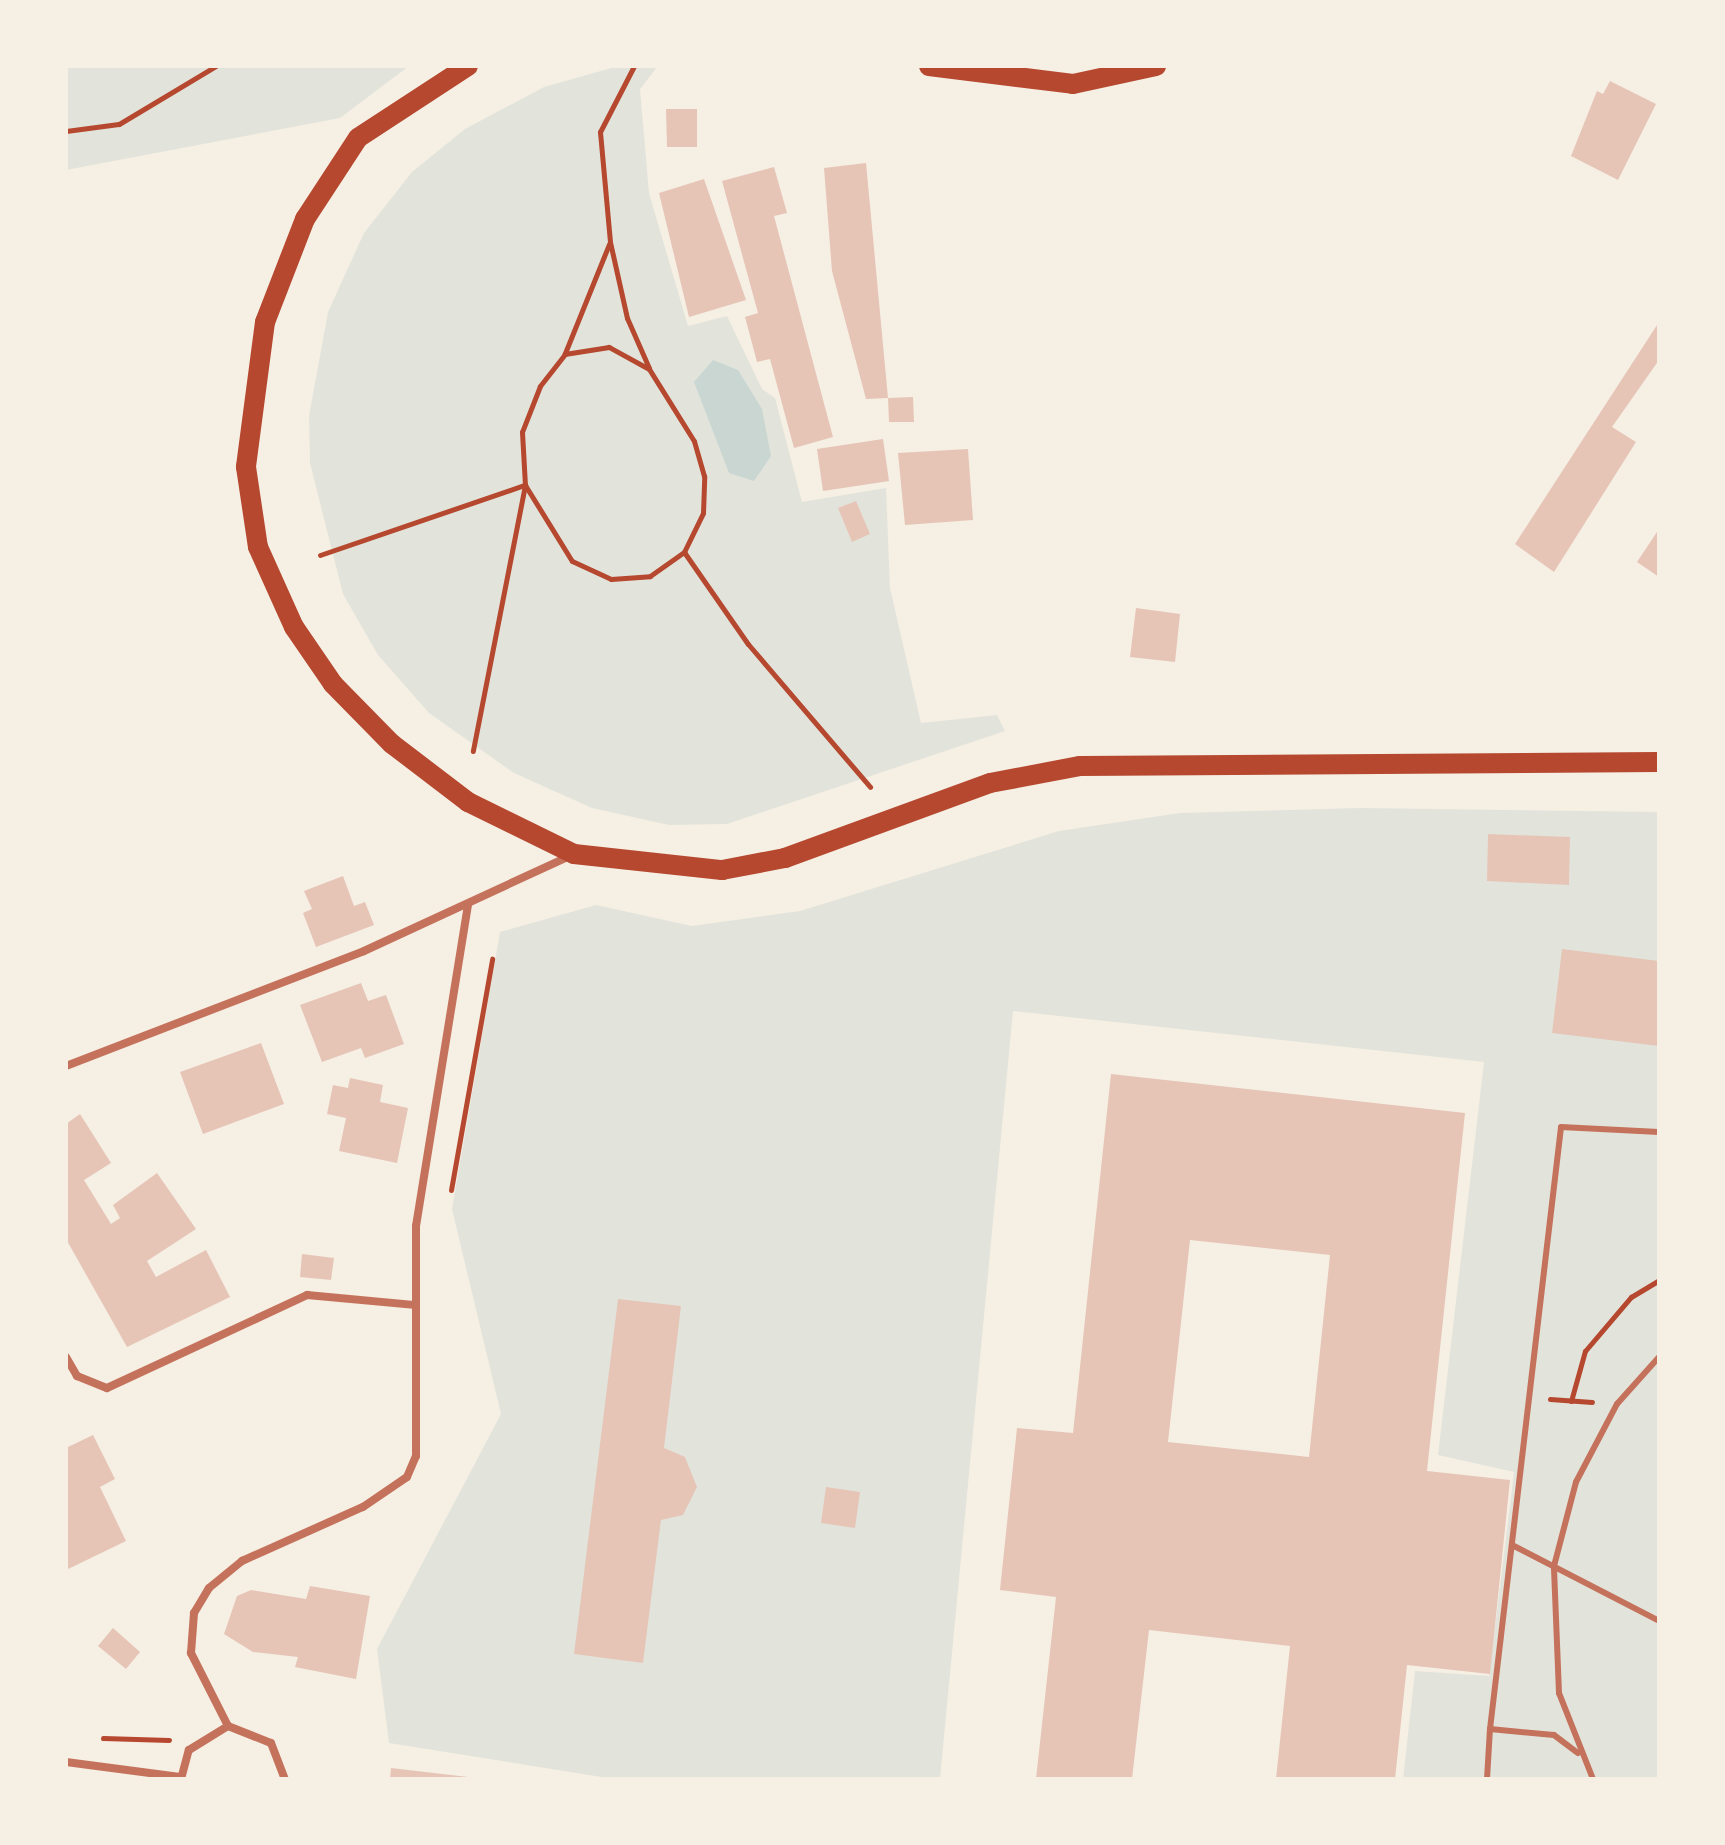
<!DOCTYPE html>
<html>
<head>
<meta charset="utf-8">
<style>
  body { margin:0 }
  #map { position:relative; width:1725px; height:1845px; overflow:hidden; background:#f6efe4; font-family:"Public Sans",sans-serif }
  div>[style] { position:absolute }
  .green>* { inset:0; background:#e2e4dc }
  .water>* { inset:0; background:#c9d6d2 }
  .building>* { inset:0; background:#e6c5b7 }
  .path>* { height:5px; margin:-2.5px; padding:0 2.5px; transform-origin:2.5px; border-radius:2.5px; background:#b5482f }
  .service>* { height:6px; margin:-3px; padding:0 3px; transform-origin:3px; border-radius:3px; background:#c5725c }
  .minor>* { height:8px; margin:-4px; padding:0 4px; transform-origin:4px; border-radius:4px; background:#c5725c }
  .primary>* { height:20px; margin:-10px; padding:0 10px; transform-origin:10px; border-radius:10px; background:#b5482f }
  span { translate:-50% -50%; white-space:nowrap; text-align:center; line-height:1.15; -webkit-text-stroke:6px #f6efe4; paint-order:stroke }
  .frame { position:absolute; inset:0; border:68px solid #f6efe4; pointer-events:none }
</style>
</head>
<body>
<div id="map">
  <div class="green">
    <div style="clip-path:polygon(66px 66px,409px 66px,340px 118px,66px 170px)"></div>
    <div style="clip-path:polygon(658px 66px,640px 89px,649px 193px,688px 326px,727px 316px,762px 389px,775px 398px,802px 502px,886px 488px,890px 588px,921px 723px,997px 715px,1005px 731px,727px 824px,669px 825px,592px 808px,514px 773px,429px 713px,378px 655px,343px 594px,310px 463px,309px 416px,328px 312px,364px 233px,412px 172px,465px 129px,544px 87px,615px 67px)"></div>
    <div style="clip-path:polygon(1360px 808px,1659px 812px,1659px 1779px,1403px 1779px,1415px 1671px,1489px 1676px,1514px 1472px,1438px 1455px,1484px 1062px,1013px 1011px,940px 1779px,614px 1779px,389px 1743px,377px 1649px,501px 1414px,452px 1209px,500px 932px,596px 905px,692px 926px,800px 911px,1059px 831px,1180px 813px)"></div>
  </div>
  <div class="water">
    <div style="clip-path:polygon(713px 360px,738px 370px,762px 409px,771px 456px,754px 481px,729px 473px,694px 382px)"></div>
  </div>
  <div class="building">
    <div style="clip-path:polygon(1610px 81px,1656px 104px,1618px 180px,1571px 156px,1597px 91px,1603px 94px)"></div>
    <div style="clip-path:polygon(666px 109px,697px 109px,697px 147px,667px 147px)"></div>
    <div style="clip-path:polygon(866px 163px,888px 398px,913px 397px,914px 422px,889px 422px,888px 398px,866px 399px,832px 271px,824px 168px)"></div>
    <div style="clip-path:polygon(774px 167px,787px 213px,774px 216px,833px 437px,794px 448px,770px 359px,757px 362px,745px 317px,758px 313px,722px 181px)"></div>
    <div style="clip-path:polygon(704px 179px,746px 300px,689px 317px,659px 193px)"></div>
    <div style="clip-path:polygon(1659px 322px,1659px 360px,1612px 427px,1636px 442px,1554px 572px,1515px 544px)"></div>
    <div style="clip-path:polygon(883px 439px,889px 481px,823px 491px,817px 449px)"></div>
    <div style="clip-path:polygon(968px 449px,973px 520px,905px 525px,898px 453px)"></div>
    <div style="clip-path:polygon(856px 501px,870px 534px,852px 542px,838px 508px)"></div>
    <div style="clip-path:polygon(1659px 529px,1659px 577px,1637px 562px)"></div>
    <div style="clip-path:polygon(1136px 608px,1180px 614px,1175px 662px,1130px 657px)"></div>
    <div style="clip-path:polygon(1488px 834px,1570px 837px,1569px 885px,1487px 881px)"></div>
    <div style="clip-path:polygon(343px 876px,354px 906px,365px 902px,374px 925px,316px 947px,303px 913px,312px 909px,304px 891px)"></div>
    <div style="clip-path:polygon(1562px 949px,1659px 961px,1659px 1046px,1552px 1033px)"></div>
    <div style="clip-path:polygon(361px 983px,368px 1001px,386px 995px,404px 1044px,365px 1058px,361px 1048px,322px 1062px,300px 1005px)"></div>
    <div style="clip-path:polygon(261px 1043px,284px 1104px,203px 1134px,180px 1072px)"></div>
    <div style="clip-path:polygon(evenodd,1111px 1074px,1465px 1113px,1427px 1471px,1510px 1480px,1490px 1674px,1407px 1665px,1395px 1779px,1276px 1779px,1290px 1646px,1149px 1630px,1132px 1779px,1036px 1779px,1056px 1597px,1000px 1590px,1017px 1428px,1073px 1433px,1111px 1074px,1190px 1240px,1330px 1255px,1309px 1457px,1168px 1442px,1190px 1240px)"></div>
    <div style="clip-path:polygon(350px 1078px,383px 1085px,380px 1102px,408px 1108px,397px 1163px,339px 1151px,346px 1118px,327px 1114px,333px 1085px,348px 1088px)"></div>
    <div style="clip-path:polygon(80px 1114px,111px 1163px,84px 1180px,111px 1224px,120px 1218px,113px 1205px,157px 1173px,196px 1229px,147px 1261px,156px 1277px,206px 1250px,230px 1297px,127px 1347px,66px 1239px,66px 1124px)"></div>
    <div style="clip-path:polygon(302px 1254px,334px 1258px,331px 1280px,300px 1277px)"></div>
    <div style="clip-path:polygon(618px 1299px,681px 1306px,664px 1448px,685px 1457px,697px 1487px,683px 1515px,661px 1520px,643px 1663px,574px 1654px)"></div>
    <div style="clip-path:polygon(93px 1435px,115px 1479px,100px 1487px,126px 1541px,66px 1570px,66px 1448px)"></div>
    <div style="clip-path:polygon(826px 1487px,860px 1492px,855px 1528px,821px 1523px)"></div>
    <div style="clip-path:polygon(310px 1586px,370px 1596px,356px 1679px,295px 1667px,298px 1657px,253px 1652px,224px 1634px,237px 1596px,251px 1590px,306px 1599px)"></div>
    <div style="clip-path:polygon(113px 1628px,140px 1652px,126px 1669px,98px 1646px)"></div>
    <div style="clip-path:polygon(391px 1768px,468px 1777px,468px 1779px,390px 1779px)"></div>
  </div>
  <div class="path">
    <div style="left:634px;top:66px;width:74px;rotate:117.3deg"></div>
    <div style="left:600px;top:132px;width:110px;rotate:84.8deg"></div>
    <div style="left:610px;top:242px;width:78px;rotate:77.4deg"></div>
    <div style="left:627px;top:318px;width:55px;rotate:66.3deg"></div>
    <div style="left:66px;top:131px;width:53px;rotate:-7.5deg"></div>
    <div style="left:119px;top:124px;width:113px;rotate:-30.9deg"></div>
    <div style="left:565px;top:353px;width:118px;rotate:-68deg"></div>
    <div style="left:684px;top:552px;width:112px;rotate:55.2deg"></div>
    <div style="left:748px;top:644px;width:188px;rotate:49.5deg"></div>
    <div style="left:320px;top:555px;width:217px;rotate:-18.9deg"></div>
    <div style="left:525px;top:485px;width:89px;rotate:58.3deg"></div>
    <div style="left:572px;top:561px;width:43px;rotate:24.8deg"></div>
    <div style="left:611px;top:579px;width:39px;rotate:-4deg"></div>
    <div style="left:650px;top:576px;width:42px;rotate:-35.2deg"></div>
    <div style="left:684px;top:552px;width:43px;rotate:-64deg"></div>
    <div style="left:703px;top:513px;width:37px;rotate:-88deg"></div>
    <div style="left:704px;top:476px;width:36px;rotate:-106deg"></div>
    <div style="left:694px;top:441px;width:85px;rotate:-122deg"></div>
    <div style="left:649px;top:369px;width:46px;rotate:-151.2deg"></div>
    <div style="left:609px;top:347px;width:45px;rotate:171deg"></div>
    <div style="left:565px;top:354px;width:41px;rotate:128deg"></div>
    <div style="left:540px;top:386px;width:49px;rotate:111.4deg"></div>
    <div style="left:522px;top:432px;width:53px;rotate:86.8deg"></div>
    <div style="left:525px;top:485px;width:271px;rotate:101.1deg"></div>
    <div style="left:451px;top:1190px;width:235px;rotate:-79.9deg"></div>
    <div style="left:1550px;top:1399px;width:42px;rotate:4.1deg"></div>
    <div style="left:1571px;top:1401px;width:52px;rotate:-74.4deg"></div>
    <div style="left:1585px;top:1351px;width:71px;rotate:-49.6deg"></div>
    <div style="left:1631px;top:1297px;width:33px;rotate:-31deg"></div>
    <div style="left:103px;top:1738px;width:66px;rotate:1.7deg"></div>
  </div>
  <div class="service">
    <div style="left:1512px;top:1545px;width:165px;rotate:27.3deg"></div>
    <div style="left:1490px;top:1729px;width:606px;rotate:-83.27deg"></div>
    <div style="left:1561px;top:1127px;width:98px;rotate:2.9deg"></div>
    <div style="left:1487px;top:1779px;width:50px;rotate:-86.6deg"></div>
    <div style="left:1490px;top:1729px;width:64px;rotate:5.4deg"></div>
    <div style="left:1554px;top:1735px;width:30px;rotate:37deg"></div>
    <div style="left:1593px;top:1779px;width:92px;rotate:-111.6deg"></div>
    <div style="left:1559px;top:1693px;width:127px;rotate:-92.3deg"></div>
    <div style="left:1554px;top:1566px;width:87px;rotate:-75.3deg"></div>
    <div style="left:1576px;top:1482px;width:88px;rotate:-62.3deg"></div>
    <div style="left:1617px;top:1404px;width:63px;rotate:-48.2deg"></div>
  </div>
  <div class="minor">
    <div style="left:66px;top:1066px;width:319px;rotate:-21.1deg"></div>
    <div style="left:364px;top:951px;width:227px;rotate:-24.8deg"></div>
    <div style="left:66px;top:1357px;width:22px;rotate:60deg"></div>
    <div style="left:77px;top:1376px;width:32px;rotate:22deg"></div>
    <div style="left:107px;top:1388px;width:221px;rotate:-24.9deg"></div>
    <div style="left:307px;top:1295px;width:107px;rotate:5.3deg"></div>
    <div style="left:228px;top:1726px;width:82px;rotate:-116.9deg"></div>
    <div style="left:191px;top:1653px;width:40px;rotate:-85.7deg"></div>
    <div style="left:194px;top:1613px;width:29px;rotate:-59deg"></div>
    <div style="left:209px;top:1588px;width:43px;rotate:-39.3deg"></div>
    <div style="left:242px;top:1561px;width:133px;rotate:-24.1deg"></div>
    <div style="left:363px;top:1507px;width:53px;rotate:-34.3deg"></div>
    <div style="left:407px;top:1477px;width:23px;rotate:-67deg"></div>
    <div style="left:416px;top:1456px;width:230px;rotate:-90deg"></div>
    <div style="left:416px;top:1226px;width:326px;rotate:-80.8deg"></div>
    <div style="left:66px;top:1762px;width:115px;rotate:7.5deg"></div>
    <div style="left:181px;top:1779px;width:30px;rotate:-75deg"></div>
    <div style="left:189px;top:1750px;width:46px;rotate:-31.6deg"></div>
    <div style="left:228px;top:1726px;width:46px;rotate:21.6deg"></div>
    <div style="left:271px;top:1743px;width:39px;rotate:69deg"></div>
  </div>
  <div class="primary">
    <div style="left:468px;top:66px;width:131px;rotate:146.8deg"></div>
    <div style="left:358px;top:138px;width:97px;rotate:123.2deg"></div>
    <div style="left:305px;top:219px;width:110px;rotate:111.2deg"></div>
    <div style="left:265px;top:322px;width:146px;rotate:97.5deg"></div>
    <div style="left:246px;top:467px;width:81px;rotate:81.5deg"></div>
    <div style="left:258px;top:547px;width:88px;rotate:65.8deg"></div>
    <div style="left:294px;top:627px;width:69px;rotate:55.6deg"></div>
    <div style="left:333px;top:684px;width:84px;rotate:45.5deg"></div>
    <div style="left:392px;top:744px;width:96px;rotate:37.3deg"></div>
    <div style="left:468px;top:802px;width:118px;rotate:26.1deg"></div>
    <div style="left:574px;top:854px;width:149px;rotate:6.2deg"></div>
    <div style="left:722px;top:870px;width:64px;rotate:-10.8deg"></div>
    <div style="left:785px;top:858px;width:218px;rotate:-20.1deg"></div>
    <div style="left:990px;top:783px;width:92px;rotate:-10.7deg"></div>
    <div style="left:1080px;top:766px;width:579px;rotate:-0.4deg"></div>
    <div style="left:929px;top:66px;width:145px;rotate:7.1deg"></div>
    <div style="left:1073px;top:84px;width:85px;rotate:-12.2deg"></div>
  </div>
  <div class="frame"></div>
</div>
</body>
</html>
